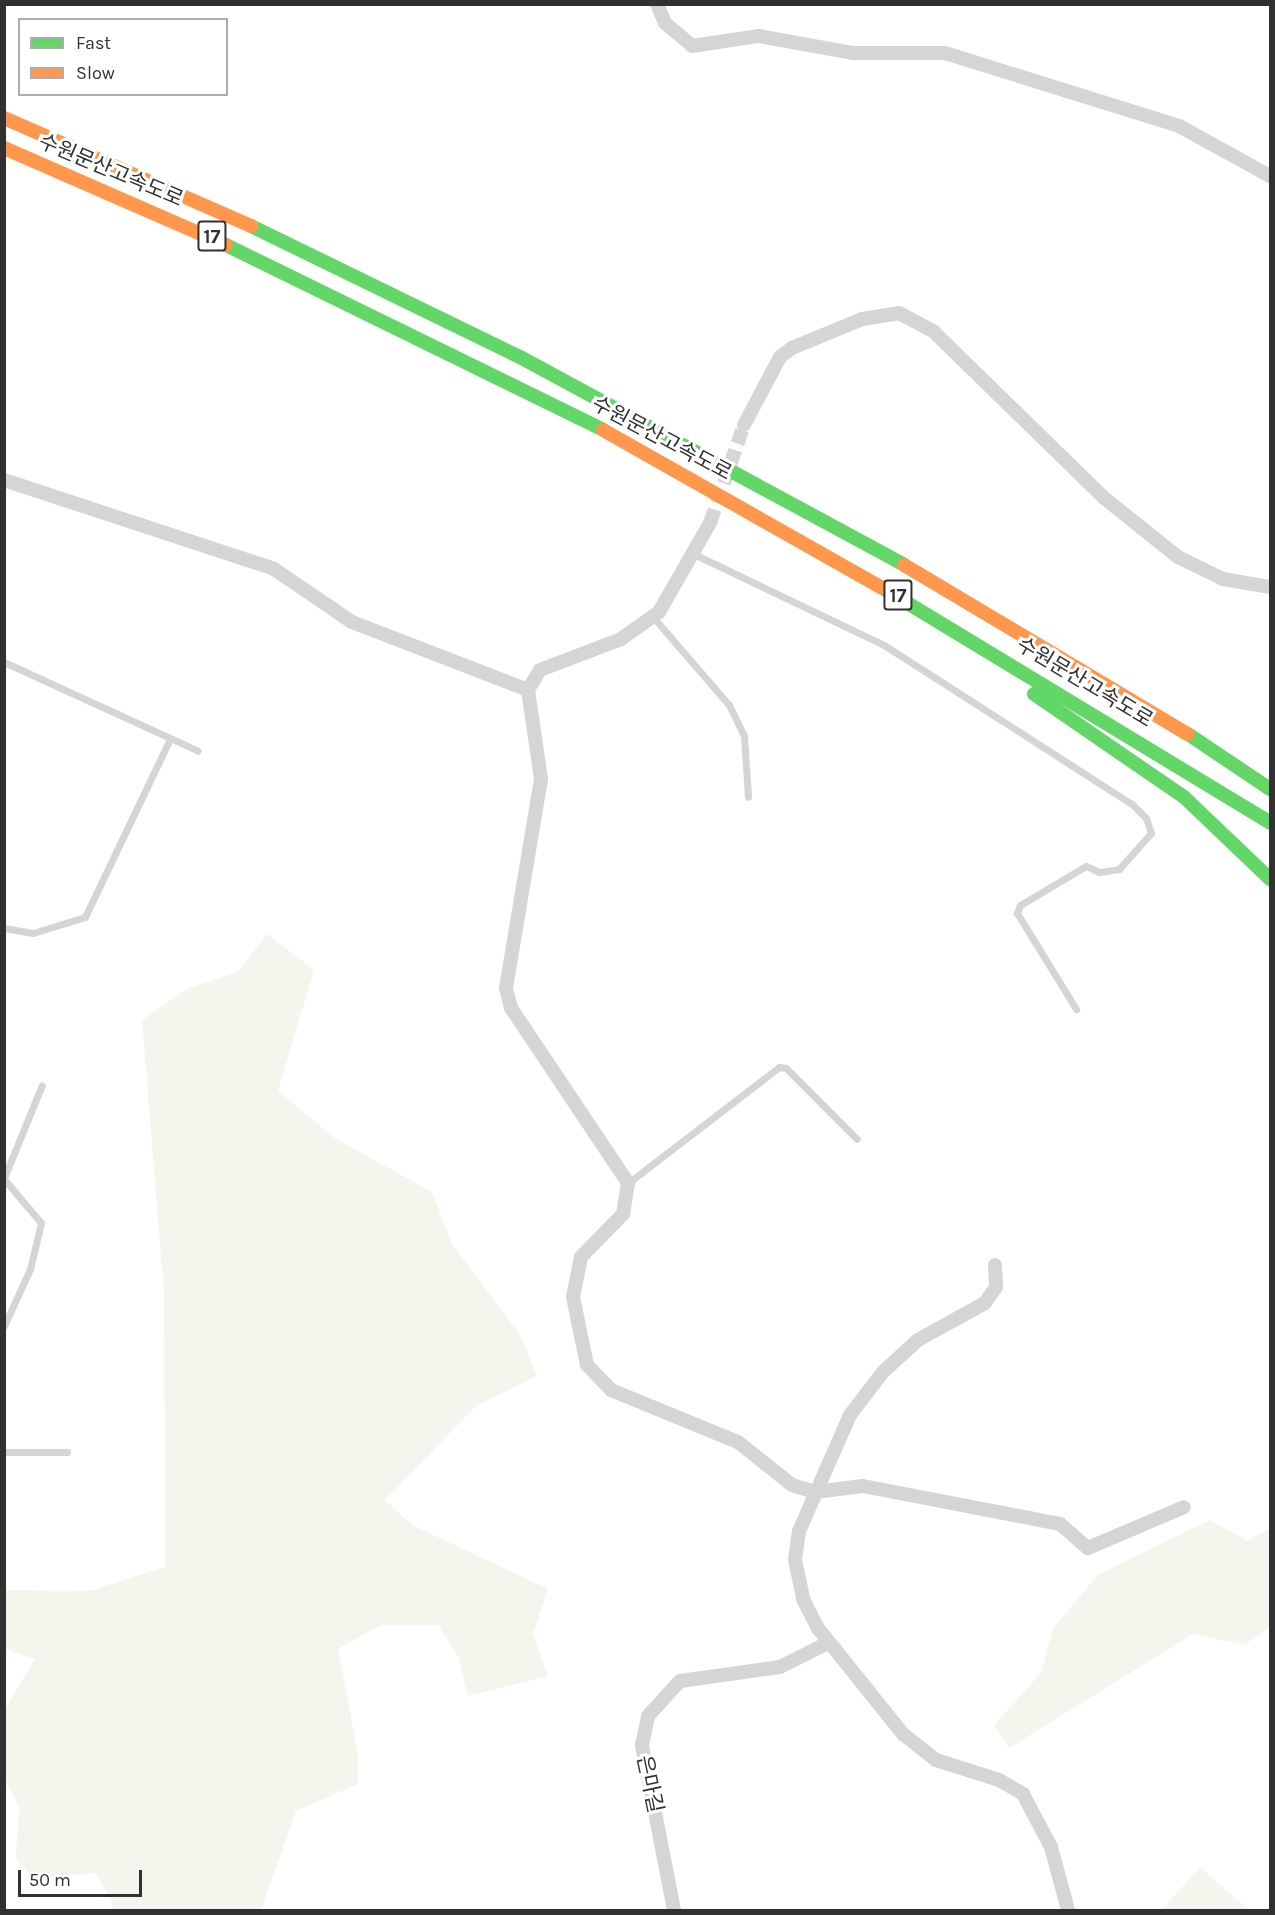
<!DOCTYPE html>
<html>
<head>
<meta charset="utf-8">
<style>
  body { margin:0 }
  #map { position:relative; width:1275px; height:1915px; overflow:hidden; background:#fff; font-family:Karla,"Noto Sans KR",sans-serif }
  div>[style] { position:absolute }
  .green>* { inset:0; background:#f3f6ed }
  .street-tunnel>* { height:14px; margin-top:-7px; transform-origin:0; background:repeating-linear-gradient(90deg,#d6d6d6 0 14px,transparent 0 21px) }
  .lane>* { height:7px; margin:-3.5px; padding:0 3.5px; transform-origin:3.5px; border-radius:3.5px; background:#d5d5d5 }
  .street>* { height:14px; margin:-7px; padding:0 7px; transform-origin:7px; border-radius:7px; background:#d5d5d5 }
  .fast>* { height:14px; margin:-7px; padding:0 7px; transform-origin:7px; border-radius:7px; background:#63d668 }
  .slow>* { height:14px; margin:-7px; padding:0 7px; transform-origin:7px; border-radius:7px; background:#ff974d }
  span { translate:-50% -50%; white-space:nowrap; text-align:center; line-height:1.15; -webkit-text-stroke:6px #fff; paint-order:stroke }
  .shield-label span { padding:2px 4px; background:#fff; border:2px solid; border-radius:4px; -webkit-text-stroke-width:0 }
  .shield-label { font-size:20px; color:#313131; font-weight:700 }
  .street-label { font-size:21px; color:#313131 }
  .frame { position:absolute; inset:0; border:6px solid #313131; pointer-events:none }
  .legend { position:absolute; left:18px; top:18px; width:210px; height:78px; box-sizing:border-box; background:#fff; border:2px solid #adadad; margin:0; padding:8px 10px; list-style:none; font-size:18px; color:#313131 }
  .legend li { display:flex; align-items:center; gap:12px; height:30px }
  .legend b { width:30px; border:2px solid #adadad }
  .scale { position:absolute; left:18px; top:1870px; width:124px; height:27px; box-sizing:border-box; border:3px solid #313131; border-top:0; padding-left:8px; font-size:18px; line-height:21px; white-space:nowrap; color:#313131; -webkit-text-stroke:4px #fff; paint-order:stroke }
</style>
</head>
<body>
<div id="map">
  <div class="green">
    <div style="clip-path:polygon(267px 934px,314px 970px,278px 1091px,336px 1139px,432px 1192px,452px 1244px,520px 1335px,537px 1376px,476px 1406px,385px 1500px,412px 1525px,548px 1589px,533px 1634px,548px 1676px,468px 1696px,459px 1658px,438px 1625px,381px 1625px,338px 1649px,358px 1754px,358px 1784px,296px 1811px,261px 1910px,111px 1910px,113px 1904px,96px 1873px,33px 1879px,16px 1858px,19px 1807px,5px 1778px,5px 1710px,35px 1659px,5px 1649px,5px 1590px,90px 1591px,165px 1567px,164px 1294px,142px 1020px,187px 989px,238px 972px)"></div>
    <div style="clip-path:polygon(1210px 1520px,1248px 1541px,1270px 1528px,1270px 1627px,1244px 1645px,1193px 1634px,1009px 1748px,994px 1725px,1041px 1673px,1053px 1628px,1098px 1575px)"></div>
    <div style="clip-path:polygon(1200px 1867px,1249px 1910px,1162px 1910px)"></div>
  </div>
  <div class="street-tunnel">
    <div style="left:710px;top:523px;width:104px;rotate:-70.9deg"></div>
  </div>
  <div class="lane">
    <div style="left:696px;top:555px;width:208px;rotate:25.6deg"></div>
    <div style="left:884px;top:645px;width:295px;rotate:32.7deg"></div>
    <div style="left:1132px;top:804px;width:20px;rotate:45deg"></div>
    <div style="left:1146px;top:818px;width:16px;rotate:72deg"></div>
    <div style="left:1151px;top:833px;width:48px;rotate:131.6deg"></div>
    <div style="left:1119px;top:869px;width:20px;rotate:171deg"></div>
    <div style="left:1099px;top:872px;width:14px;rotate:-155deg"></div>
    <div style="left:1086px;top:866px;width:77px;rotate:149.4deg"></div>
    <div style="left:1020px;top:905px;width:9px;rotate:111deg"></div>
    <div style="left:1017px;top:913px;width:113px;rotate:58.4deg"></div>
    <div style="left:653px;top:617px;width:116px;rotate:49.2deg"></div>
    <div style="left:729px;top:705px;width:34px;rotate:64deg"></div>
    <div style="left:744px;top:736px;width:61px;rotate:86.2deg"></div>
    <div style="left:4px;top:662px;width:213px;rotate:24.6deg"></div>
    <div style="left:4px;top:928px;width:29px;rotate:10deg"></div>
    <div style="left:33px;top:933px;width:54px;rotate:-17.1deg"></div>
    <div style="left:85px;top:917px;width:197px;rotate:-64.5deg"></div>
    <div style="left:4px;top:1178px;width:100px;rotate:-67.8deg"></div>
    <div style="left:4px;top:1179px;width:57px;rotate:49.9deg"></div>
    <div style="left:41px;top:1223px;width:47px;rotate:103.4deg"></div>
    <div style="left:30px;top:1269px;width:63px;rotate:114.5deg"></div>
    <div style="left:628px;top:1183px;width:190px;rotate:-37.5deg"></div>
    <div style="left:779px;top:1067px;width:7px;rotate:8deg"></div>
    <div style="left:786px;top:1068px;width:100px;rotate:45deg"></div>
    <div style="left:4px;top:1452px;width:63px"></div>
  </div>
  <div class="street">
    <div style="left:657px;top:4px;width:21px;rotate:67deg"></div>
    <div style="left:665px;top:23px;width:35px;rotate:40deg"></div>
    <div style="left:692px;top:46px;width:68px;rotate:-8.5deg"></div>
    <div style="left:759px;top:36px;width:96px;rotate:10.3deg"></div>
    <div style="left:853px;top:53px;width:92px"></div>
    <div style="left:945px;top:53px;width:245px;rotate:17.3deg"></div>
    <div style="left:1179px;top:126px;width:104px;rotate:28.8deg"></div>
    <div style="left:744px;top:425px;width:77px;rotate:-62.1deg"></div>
    <div style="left:780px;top:357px;width:15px;rotate:-37deg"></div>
    <div style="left:792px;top:348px;width:76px;rotate:-22.5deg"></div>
    <div style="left:862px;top:319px;width:37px;rotate:-9deg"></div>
    <div style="left:899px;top:313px;width:40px;rotate:28deg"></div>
    <div style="left:934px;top:332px;width:236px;rotate:44.3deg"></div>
    <div style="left:1103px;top:497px;width:96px;rotate:38.7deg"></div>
    <div style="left:1178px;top:557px;width:50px;rotate:26.1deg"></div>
    <div style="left:1223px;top:579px;width:48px;rotate:9.7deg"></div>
    <div style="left:4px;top:480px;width:284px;rotate:18.2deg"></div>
    <div style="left:274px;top:569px;width:94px;rotate:34.2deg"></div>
    <div style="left:352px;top:622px;width:189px;rotate:21.1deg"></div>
    <div style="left:528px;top:690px;width:90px;rotate:81.7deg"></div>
    <div style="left:541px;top:779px;width:212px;rotate:99.5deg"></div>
    <div style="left:506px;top:988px;width:21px;rotate:76deg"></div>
    <div style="left:511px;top:1008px;width:211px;rotate:56.2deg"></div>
    <div style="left:628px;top:1183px;width:31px;rotate:99deg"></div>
    <div style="left:623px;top:1214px;width:60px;rotate:134.3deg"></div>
    <div style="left:581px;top:1257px;width:41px;rotate:101.3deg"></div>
    <div style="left:573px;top:1297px;width:69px;rotate:78.4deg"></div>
    <div style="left:587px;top:1365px;width:35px;rotate:46deg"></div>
    <div style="left:611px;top:1390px;width:137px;rotate:22.3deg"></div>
    <div style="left:738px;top:1442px;width:69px;rotate:38.5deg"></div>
    <div style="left:792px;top:1485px;width:24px;rotate:17deg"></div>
    <div style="left:815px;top:1492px;width:48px;rotate:-7.1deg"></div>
    <div style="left:863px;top:1486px;width:201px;rotate:10.9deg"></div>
    <div style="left:1060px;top:1524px;width:37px;rotate:41deg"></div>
    <div style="left:1088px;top:1548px;width:104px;rotate:-23.1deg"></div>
    <div style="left:528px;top:690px;width:23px;rotate:-59deg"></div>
    <div style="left:540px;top:670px;width:87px;rotate:-20.9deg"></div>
    <div style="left:621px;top:639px;width:47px;rotate:-35.4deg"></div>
    <div style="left:659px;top:612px;width:103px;rotate:-60.2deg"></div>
    <div style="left:995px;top:1265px;width:22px;rotate:87deg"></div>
    <div style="left:996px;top:1287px;width:19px;rotate:125deg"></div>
    <div style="left:985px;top:1303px;width:77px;rotate:151.1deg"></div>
    <div style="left:918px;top:1340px;width:47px;rotate:137.6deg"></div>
    <div style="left:883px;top:1372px;width:54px;rotate:127.5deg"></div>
    <div style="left:850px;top:1415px;width:127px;rotate:113.7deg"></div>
    <div style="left:799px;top:1531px;width:29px;rotate:98deg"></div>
    <div style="left:795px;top:1560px;width:40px;rotate:78deg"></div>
    <div style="left:803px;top:1599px;width:31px;rotate:63deg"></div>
    <div style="left:817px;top:1627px;width:137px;rotate:51.2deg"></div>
    <div style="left:903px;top:1734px;width:42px;rotate:38.2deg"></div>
    <div style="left:936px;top:1760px;width:66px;rotate:17.6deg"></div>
    <div style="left:999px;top:1780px;width:28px;rotate:30deg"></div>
    <div style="left:1023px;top:1794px;width:60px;rotate:62.2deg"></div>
    <div style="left:1051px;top:1847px;width:65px;rotate:74.9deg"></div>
    <div style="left:674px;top:1910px;width:168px;rotate:-101deg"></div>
    <div style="left:642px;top:1745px;width:30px;rotate:-78deg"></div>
    <div style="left:648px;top:1716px;width:47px;rotate:-47.6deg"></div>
    <div style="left:680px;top:1681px;width:101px;rotate:-8deg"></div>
    <div style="left:780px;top:1667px;width:54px;rotate:-26.6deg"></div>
  </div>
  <div class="fast">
    <div style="left:251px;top:226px;width:299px;rotate:26deg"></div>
    <div style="left:520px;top:357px;width:437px;rotate:28.4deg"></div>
    <div style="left:226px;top:245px;width:420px;rotate:26.1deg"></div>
    <div style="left:881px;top:587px;width:455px;rotate:31.2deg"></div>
    <div style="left:1034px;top:694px;width:182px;rotate:34.5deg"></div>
    <div style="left:1184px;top:797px;width:119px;rotate:43.6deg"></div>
    <div style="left:1188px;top:734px;width:99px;rotate:33.9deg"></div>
  </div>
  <div class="slow">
    <div style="left:4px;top:118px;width:270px;rotate:23.6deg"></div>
    <div style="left:4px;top:148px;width:242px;rotate:23.6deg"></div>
    <div style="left:603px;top:430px;width:319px;rotate:29.5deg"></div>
    <div style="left:904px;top:565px;width:330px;rotate:30.8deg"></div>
  </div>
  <div class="shield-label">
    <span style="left:212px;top:236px">17</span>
    <span style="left:898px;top:595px">17</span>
  </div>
  <div class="street-label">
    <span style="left:111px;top:170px;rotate:23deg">수원문산고속도로</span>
    <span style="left:662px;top:438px;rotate:28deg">수원문산고속도로</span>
    <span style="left:1085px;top:682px;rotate:31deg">수원문산고속도로</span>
    <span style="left:650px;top:1784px;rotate:78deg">은마길</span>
  </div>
  <div class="frame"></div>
  <ul class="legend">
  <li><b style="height:8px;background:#63d668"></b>Fast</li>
  <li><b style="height:8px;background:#ff974d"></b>Slow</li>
  </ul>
  <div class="scale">50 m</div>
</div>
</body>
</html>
